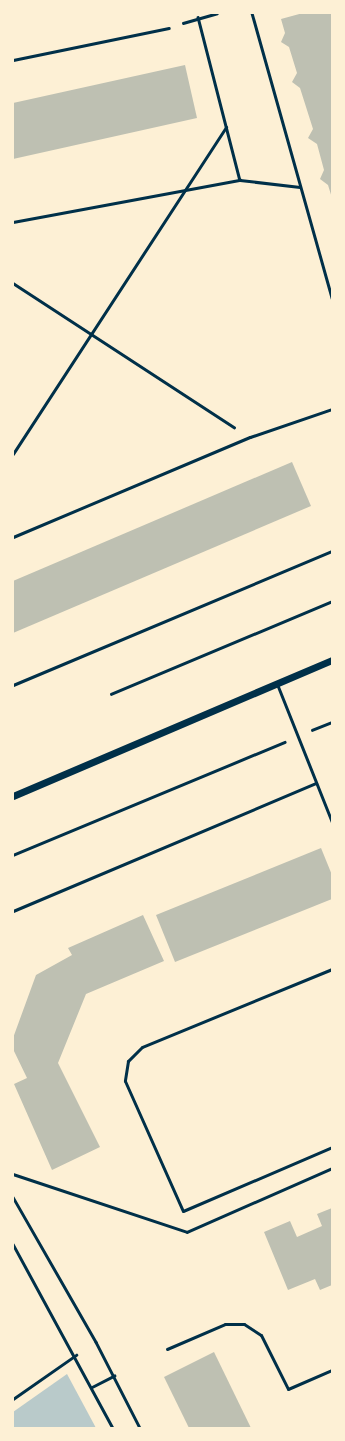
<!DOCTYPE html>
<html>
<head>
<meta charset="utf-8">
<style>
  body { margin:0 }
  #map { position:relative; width:345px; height:1441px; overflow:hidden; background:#fdf0d5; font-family:"Alegreya Sans",sans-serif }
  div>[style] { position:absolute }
  .green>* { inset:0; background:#b9caca }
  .building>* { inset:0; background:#bec0b2 }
  .path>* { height:2.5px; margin:-1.25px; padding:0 1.25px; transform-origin:1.25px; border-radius:1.25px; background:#003049 }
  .service>* { height:3px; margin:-1.5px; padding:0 1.5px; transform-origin:1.5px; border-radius:1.5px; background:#003049 }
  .tertiary>* { height:7px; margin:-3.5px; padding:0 3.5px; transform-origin:3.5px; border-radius:3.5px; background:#003049 }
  span { translate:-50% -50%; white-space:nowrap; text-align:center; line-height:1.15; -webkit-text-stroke:4px #fdf0d5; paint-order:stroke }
  .frame { position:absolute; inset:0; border:14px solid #fdf0d5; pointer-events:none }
</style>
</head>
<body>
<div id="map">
  <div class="green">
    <div style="clip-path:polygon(67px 1374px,96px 1428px,13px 1428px,13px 1412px)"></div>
  </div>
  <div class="building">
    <div style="clip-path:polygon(303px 13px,332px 13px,332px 198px,328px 185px,320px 179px,324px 170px,317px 144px,308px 138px,313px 129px,300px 88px,292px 82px,297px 73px,289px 47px,281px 42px,285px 33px,281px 19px)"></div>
    <div style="clip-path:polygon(185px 65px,197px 118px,13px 159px,13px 103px)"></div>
    <div style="clip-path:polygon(292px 462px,311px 506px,13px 633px,13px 581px)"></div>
    <div style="clip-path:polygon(321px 848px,332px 875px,332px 899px,175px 962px,156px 915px)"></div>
    <div style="clip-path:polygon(143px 915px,164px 961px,86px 994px,58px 1063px,100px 1147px,52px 1170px,14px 1084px,27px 1078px,13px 1049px,13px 1038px,36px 975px,72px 955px,68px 948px)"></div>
    <div style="clip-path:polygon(332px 1208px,332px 1285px,320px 1290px,315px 1279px,288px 1290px,264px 1232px,290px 1221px,297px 1237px,322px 1226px,317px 1214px)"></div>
    <div style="clip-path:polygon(214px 1352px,251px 1428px,189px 1428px,164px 1377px)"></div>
  </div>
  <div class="path">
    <div style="left:252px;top:13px;width:296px;rotate:74.3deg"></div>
    <div style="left:198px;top:17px;width:168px;rotate:75.6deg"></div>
    <div style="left:183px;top:23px;width:35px;rotate:-16deg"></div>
    <div style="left:13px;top:222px;width:231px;rotate:-10.5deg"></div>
    <div style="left:240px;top:180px;width:60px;rotate:6.7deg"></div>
    <div style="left:13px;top:283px;width:264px;rotate:33.1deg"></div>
    <div style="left:13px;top:454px;width:390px;rotate:-56.9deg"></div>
    <div style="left:111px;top:694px;width:240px;rotate:-22.8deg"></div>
    <div style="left:312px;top:730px;width:22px;rotate:-22deg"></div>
    <div style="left:13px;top:855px;width:294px;rotate:-22.6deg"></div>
    <div style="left:13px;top:1174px;width:183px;rotate:18.4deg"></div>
    <div style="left:187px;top:1232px;width:158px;rotate:-23.8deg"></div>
    <div style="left:13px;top:1197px;width:167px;rotate:60.2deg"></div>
    <div style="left:96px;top:1342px;width:97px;rotate:62.9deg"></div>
    <div style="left:13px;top:1244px;width:209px;rotate:61.5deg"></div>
    <div style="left:92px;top:1387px;width:25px;rotate:-27deg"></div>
    <div style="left:13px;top:1399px;width:77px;rotate:-34.9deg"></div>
  </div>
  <div class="service">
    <div style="left:13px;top:60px;width:159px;rotate:-11.6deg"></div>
    <div style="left:13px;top:537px;width:257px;rotate:-22.9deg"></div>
    <div style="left:250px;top:437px;width:87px;rotate:-18.9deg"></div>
    <div style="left:277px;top:684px;width:149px;rotate:68.3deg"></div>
    <div style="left:13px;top:685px;width:346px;rotate:-22.8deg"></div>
    <div style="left:13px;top:911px;width:329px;rotate:-22.9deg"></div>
    <div style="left:332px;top:969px;width:205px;rotate:157.7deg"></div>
    <div style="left:142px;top:1047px;width:20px;rotate:135deg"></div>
    <div style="left:128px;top:1061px;width:20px;rotate:99deg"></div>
    <div style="left:125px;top:1081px;width:142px;rotate:66deg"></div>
    <div style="left:183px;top:1211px;width:162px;rotate:-23.2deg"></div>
    <div style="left:167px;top:1349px;width:63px;rotate:-23.3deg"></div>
    <div style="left:225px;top:1324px;width:19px"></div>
    <div style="left:244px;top:1324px;width:20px;rotate:33deg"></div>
    <div style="left:261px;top:1335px;width:60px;rotate:63.4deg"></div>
    <div style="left:288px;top:1389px;width:48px;rotate:-23.4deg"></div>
  </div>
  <div class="tertiary">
    <div style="left:13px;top:796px;width:347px;rotate:-23.1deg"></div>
  </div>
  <div class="frame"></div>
</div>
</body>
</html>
